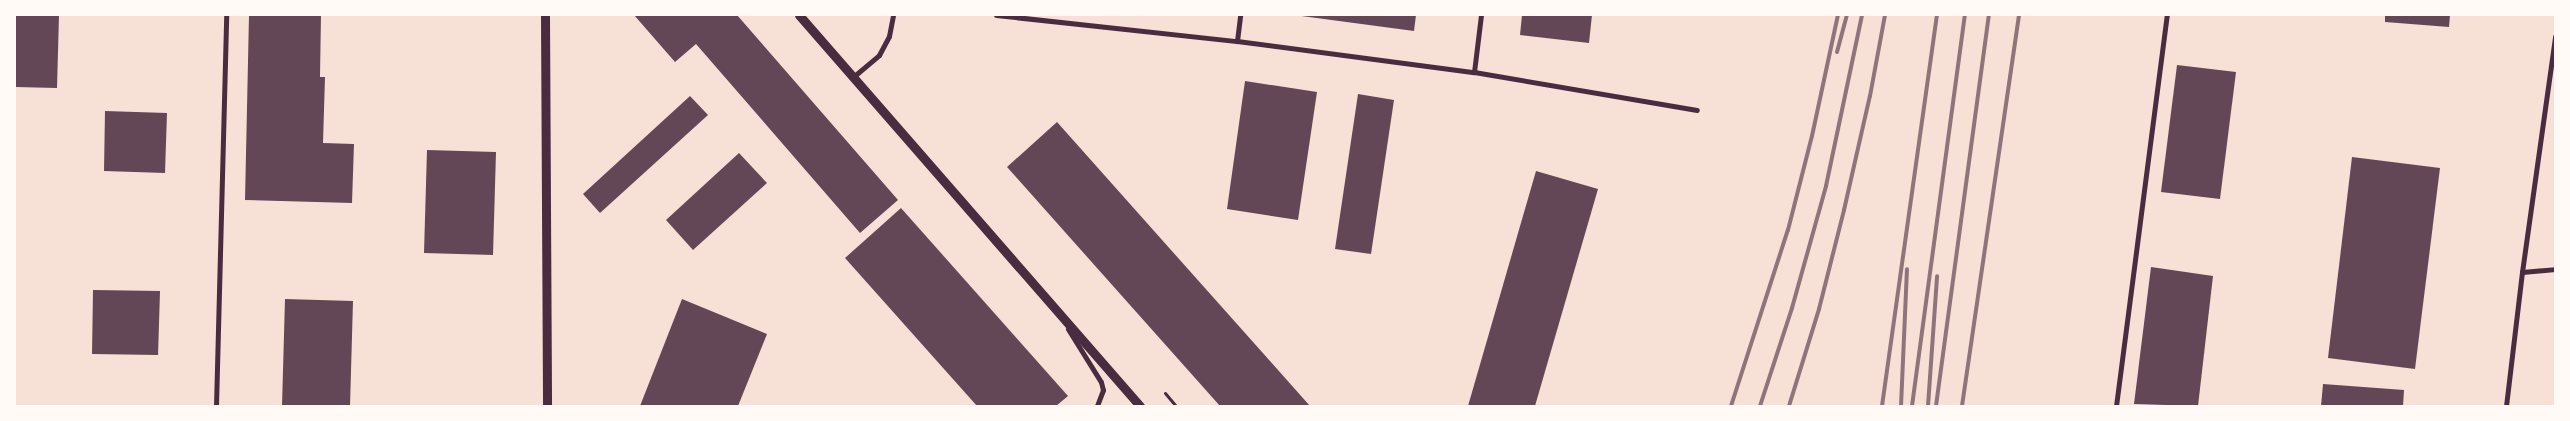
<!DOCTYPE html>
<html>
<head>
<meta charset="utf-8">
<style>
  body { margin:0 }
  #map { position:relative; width:2570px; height:421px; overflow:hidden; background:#f7e1d7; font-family:Mulish,sans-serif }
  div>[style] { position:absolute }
  .building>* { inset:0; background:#644757 }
  .path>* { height:3px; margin:-1.5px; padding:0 1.5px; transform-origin:1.5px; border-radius:1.5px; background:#4a2c40 }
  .minor>* { height:5px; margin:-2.5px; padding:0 2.5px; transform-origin:2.5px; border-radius:2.5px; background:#4a2c40 }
  .tertiary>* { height:9px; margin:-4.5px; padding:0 4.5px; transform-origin:4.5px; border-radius:4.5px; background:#4a2c40 }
  .rail>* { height:4px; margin:-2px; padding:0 2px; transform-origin:2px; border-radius:2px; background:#8f747c }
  span { translate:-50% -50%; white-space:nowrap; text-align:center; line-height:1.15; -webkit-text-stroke:4px #fffaf5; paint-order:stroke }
  .frame { position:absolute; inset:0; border:16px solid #fffaf5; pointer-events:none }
</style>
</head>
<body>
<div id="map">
  <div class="building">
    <div style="clip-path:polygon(15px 15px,59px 15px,57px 88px,15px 87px)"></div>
    <div style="clip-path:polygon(249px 15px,321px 15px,320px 77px,325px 77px,323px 143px,354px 144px,352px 203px,245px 200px)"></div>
    <div style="clip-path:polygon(634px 15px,737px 15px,898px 200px,860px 233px,696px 44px,675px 62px)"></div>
    <div style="clip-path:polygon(1294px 15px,1416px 15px,1414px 31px)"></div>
    <div style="clip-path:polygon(1522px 15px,1592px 15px,1589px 43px,1520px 35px)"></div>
    <div style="clip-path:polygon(2385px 15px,2450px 15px,2449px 27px,2385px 22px)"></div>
    <div style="clip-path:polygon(2177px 65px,2236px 72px,2220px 199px,2161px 192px)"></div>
    <div style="clip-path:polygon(1245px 81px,1317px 92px,1298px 220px,1227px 209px)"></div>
    <div style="clip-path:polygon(1358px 94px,1394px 100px,1371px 254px,1335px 249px)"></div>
    <div style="clip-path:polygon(690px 96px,708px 115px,600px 213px,583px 194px)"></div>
    <div style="clip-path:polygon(105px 111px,167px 113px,165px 173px,104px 171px)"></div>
    <div style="clip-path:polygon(1057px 122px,1310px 406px,1220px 406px,1007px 167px)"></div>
    <div style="clip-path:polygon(427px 150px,496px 152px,493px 255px,424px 253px)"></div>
    <div style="clip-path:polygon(739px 153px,767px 183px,693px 250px,666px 220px)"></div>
    <div style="clip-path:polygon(2352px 157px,2440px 168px,2415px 369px,2328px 358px)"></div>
    <div style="clip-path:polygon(1536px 171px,1598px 189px,1535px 406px,1468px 406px)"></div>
    <div style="clip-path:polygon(901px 208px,1068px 396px,1056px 406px,977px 406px,845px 258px)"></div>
    <div style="clip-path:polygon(2151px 267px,2213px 276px,2198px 406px,2134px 404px)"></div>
    <div style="clip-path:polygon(93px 290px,160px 291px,158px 355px,92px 354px)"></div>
    <div style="clip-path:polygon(285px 299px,353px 301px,350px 406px,282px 406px)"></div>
    <div style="clip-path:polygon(682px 299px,767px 334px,738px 406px,640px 406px)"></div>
    <div style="clip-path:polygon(2323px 384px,2404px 390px,2403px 406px,2321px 406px)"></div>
  </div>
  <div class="path">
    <div style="left:1165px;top:393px;width:17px;rotate:50deg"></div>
  </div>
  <div class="minor">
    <div style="left:996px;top:15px;width:242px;rotate:6.2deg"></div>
    <div style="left:1237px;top:41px;width:239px;rotate:7.5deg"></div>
    <div style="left:1474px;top:72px;width:226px;rotate:9.7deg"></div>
    <div style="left:1237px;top:41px;width:26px;rotate:-83deg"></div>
    <div style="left:1474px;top:72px;width:57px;rotate:-83deg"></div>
    <div style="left:853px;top:77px;width:34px;rotate:-40deg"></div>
    <div style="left:879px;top:55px;width:21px;rotate:-62deg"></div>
    <div style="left:889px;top:36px;width:21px;rotate:-79deg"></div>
    <div style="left:2522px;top:272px;width:33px;rotate:-5deg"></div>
    <div style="left:1068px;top:329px;width:62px;rotate:58.1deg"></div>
    <div style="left:1101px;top:382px;width:8px;rotate:76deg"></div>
    <div style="left:1103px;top:390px;width:17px;rotate:111deg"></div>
    <div style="left:216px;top:406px;width:391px;rotate:-88.5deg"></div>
    <div style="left:2116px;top:406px;width:394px;rotate:-82.6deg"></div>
    <div style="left:2506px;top:406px;width:135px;rotate:-83.2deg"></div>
    <div style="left:2522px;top:272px;width:238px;rotate:-82deg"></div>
  </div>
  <div class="tertiary">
    <div style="left:545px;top:15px;width:391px;rotate:89.7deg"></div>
    <div style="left:799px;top:15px;width:519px;rotate:48.91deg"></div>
  </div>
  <div class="rail">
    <div style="left:1837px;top:52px;width:38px;rotate:-75deg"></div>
    <div style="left:1731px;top:406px;width:185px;rotate:-72.1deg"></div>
    <div style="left:1788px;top:230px;width:97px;rotate:-75.7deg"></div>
    <div style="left:1812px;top:136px;width:124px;rotate:-77.9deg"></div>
    <div style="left:1760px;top:406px;width:103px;rotate:-71.9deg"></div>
    <div style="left:1792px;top:308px;width:127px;rotate:-74.4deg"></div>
    <div style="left:1826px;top:186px;width:175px;rotate:-78.1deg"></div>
    <div style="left:1789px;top:406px;width:102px;rotate:-72.8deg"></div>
    <div style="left:1819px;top:309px;width:102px;rotate:-75.8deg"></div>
    <div style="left:1844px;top:210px;width:117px;rotate:-77.2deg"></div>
    <div style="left:1870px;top:96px;width:82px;rotate:-79.5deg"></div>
    <div style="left:1882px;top:406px;width:395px;rotate:-82deg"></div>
    <div style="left:1901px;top:406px;width:137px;rotate:-87.5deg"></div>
    <div style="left:1912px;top:406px;width:395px;rotate:-82.3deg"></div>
    <div style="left:1928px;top:406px;width:130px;rotate:-86deg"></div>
    <div style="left:1936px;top:406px;width:395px;rotate:-82.3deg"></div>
    <div style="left:1962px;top:406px;width:395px;rotate:-81.7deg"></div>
  </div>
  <div class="frame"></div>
</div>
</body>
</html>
